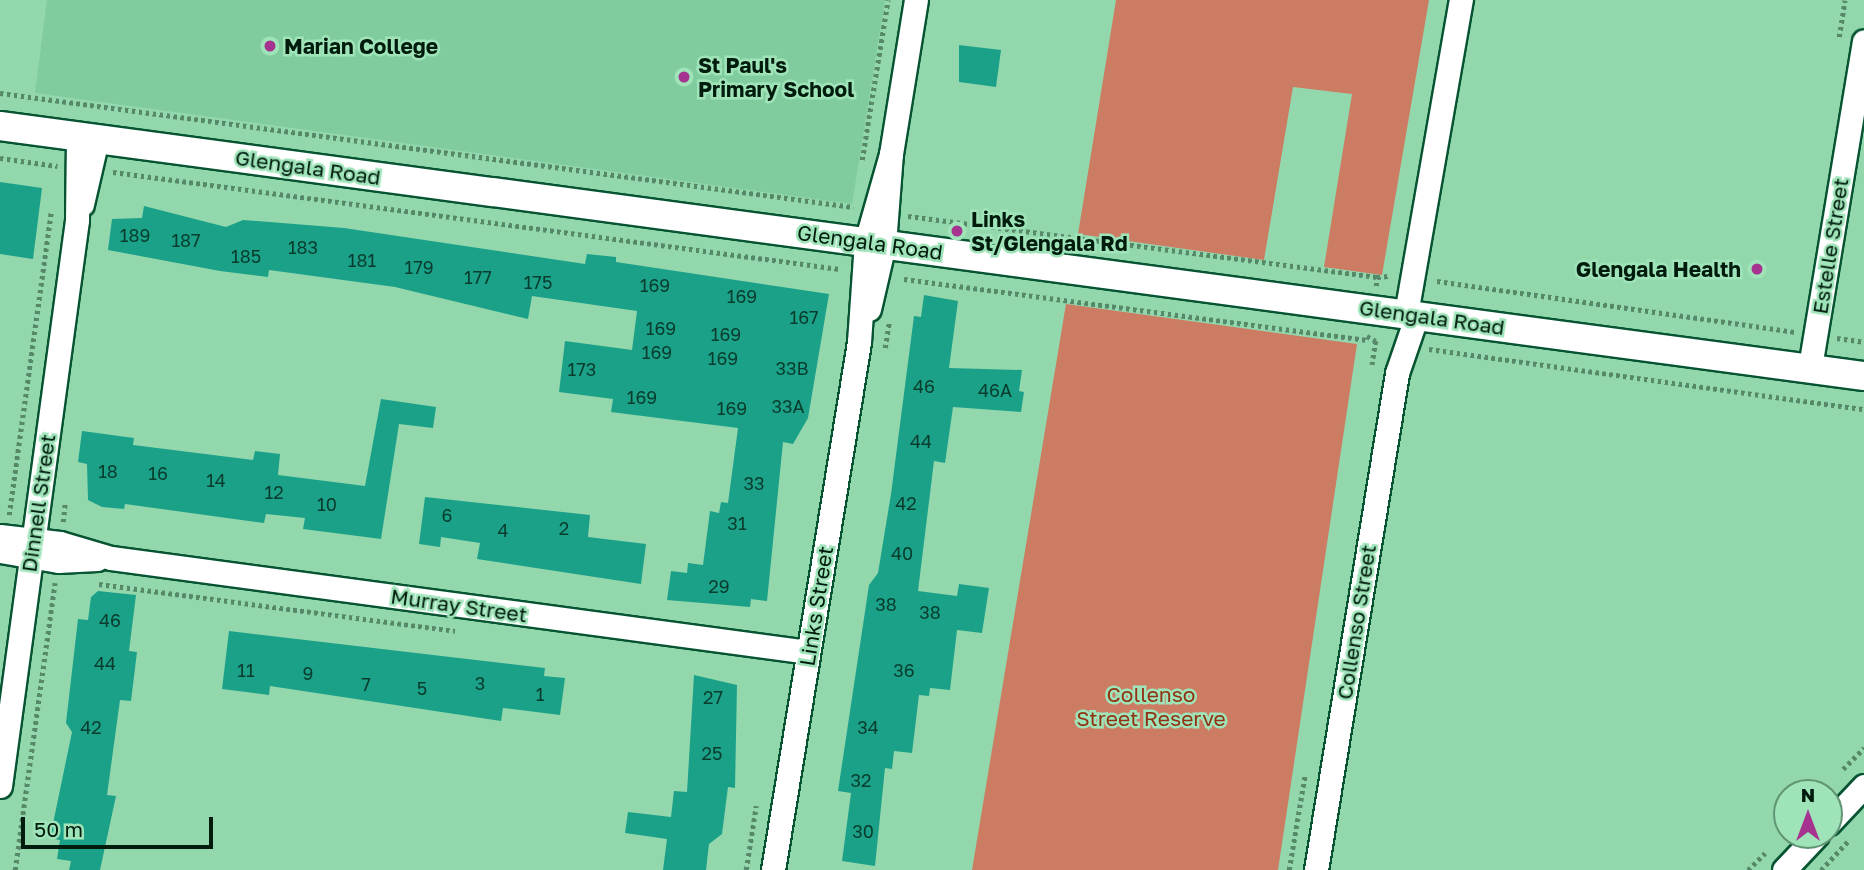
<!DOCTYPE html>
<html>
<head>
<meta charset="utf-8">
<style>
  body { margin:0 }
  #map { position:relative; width:1864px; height:870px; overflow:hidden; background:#93d7ad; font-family:"Golos Text",sans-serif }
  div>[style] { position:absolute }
  .built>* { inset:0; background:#81cc9f }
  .green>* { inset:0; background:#cd7c64 }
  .building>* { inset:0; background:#1ca189 }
  .path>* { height:4.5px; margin-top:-2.25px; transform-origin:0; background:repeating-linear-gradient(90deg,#56886a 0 3.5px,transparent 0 7px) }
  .roads { filter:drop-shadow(2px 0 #065431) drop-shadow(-2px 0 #065431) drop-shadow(0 2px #065431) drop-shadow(0 -2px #065431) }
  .minor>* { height:23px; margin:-11.5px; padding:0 11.5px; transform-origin:11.5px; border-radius:11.5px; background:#fff }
  .tertiary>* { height:28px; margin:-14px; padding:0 14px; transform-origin:14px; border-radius:14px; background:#fff }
  .dots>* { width:19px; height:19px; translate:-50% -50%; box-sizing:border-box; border:4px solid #9fe4b9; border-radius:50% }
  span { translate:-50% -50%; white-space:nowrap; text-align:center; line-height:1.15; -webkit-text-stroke:5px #9fe4b9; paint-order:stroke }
  .number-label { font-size:18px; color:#083c2c }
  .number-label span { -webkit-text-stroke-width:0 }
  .poi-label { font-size:21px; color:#011b0d; font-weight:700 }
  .left { translate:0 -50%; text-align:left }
  .right { translate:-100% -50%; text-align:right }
  .street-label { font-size:21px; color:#011b0d }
  .park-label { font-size:21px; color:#913113 }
  .north { position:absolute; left:1773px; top:779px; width:70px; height:70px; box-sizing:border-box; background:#9fe4b9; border:2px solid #609474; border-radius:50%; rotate:0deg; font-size:19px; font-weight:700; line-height:28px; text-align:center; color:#011b0d }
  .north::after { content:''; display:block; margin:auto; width:24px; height:32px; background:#a5338f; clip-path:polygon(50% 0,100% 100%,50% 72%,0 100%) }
  .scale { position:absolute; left:21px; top:817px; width:192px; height:32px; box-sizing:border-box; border:4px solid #011b0d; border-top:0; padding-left:9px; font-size:21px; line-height:24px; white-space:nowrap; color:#011b0d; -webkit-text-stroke:5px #9fe4b9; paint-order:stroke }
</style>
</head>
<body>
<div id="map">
  <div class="built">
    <div style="clip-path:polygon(47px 0,885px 0,852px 204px,35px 93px)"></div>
  </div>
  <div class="green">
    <div style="clip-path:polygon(1116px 0,1429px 0,1382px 275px,1324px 267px,1352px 94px,1293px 87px,1264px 260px,1078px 234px)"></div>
    <div style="clip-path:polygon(1066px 304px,1357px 344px,1278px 870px,972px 870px)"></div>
  </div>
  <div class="building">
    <div style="clip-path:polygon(959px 45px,1001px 50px,996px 87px,959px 82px)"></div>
    <div style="clip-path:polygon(0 182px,42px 188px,33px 259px,0 254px)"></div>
    <div style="clip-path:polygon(144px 206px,226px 227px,243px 220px,344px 228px,585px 264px,587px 254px,616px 257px,616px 262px,829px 294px,808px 418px,793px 444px,783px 442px,767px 601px,751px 599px,750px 607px,667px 600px,671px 571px,687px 573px,688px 563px,703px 565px,710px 511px,719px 513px,721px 502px,728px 503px,738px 428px,611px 412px,613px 399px,559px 392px,565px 341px,632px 350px,637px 311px,532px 296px,528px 319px,395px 287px,269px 270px,268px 277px,220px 271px,108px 250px,112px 219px,142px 218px)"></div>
    <div style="clip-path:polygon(924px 295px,958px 301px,949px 368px,1022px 370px,1019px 391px,1024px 392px,1021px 412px,953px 407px,945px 463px,934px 461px,918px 591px,957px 596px,959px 584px,989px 588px,982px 633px,957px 630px,950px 690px,930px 688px,929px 696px,919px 695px,912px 753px,894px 751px,892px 769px,885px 768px,875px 866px,842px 861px,851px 793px,838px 791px,869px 585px,878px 573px,891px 494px,914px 316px,921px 317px)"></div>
    <div style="clip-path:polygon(381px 399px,436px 407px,433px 428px,399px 424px,381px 539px,303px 529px,305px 518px,266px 514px,264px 523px,125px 504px,124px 509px,102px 507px,88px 500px,87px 464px,78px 462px,82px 431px,134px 438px,133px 445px,253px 460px,255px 451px,280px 454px,278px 475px,365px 486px)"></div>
    <div style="clip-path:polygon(425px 497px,590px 515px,588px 537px,646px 544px,641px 584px,477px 559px,480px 543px,441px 537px,440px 547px,419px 544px)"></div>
    <div style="clip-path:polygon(98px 591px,136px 595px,129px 651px,137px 652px,131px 701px,120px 700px,107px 795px,116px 796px,100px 870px,69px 870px,71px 861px,57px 859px,60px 840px,50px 838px,72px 732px,66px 723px,78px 619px,88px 620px,91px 597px)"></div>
    <div style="clip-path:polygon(229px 631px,545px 668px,544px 676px,565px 678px,560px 715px,503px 708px,501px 721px,270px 686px,269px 695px,222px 689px)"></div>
    <div style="clip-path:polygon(694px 675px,737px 685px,735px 788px,728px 787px,722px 834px,709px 844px,706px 870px,663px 870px,667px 839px,625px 833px,628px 812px,671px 817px,674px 791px,687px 792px)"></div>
  </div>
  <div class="path">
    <div style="left:1839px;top:37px;width:37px;rotate:-81deg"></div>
    <div style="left:0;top:93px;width:861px;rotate:7.61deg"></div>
    <div style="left:0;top:158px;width:58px;rotate:8deg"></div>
    <div style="left:862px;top:160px;width:162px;rotate:-80.8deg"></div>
    <div style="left:113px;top:172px;width:733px;rotate:7.6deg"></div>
    <div style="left:908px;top:216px;width:473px;rotate:7.4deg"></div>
    <div style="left:904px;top:279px;width:467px;rotate:7.5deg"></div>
    <div style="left:1437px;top:281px;width:361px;rotate:8.1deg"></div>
    <div style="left:1376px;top:286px;width:9px;rotate:-84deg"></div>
    <div style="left:1377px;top:277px;width:11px;rotate:-5deg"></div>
    <div style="left:1367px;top:336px;width:10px;rotate:29deg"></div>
    <div style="left:1376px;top:341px;width:24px;rotate:99deg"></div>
    <div style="left:1837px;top:338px;width:27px;rotate:8deg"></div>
    <div style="left:885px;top:348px;width:26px;rotate:-81deg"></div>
    <div style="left:1429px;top:349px;width:439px;rotate:7.9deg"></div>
    <div style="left:9px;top:515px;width:307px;rotate:-82.1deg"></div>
    <div style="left:63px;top:522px;width:19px;rotate:-84deg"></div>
    <div style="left:99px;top:584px;width:359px;rotate:7.5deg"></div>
    <div style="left:1843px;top:769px;width:30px;rotate:-45deg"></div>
    <div style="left:15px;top:870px;width:290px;rotate:-82.1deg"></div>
    <div style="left:746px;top:870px;width:65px;rotate:-81.1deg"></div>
    <div style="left:1289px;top:870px;width:97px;rotate:-80.5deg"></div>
    <div style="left:1748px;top:870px;width:24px;rotate:-45deg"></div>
    <div style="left:1821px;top:870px;width:41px;rotate:-47deg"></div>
  </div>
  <div class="roads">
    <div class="minor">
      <div style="left:82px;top:204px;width:67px;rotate:-77deg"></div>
      <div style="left:869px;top:309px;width:67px;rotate:-77deg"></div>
      <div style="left:884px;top:244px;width:90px;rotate:-85.6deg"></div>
      <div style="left:891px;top:154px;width:156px;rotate:-80.8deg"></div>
      <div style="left:1406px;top:314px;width:319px;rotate:-80.1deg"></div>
      <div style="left:1810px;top:367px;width:330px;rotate:-80.6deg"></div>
      <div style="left:0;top:536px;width:60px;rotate:6.7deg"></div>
      <div style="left:60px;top:543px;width:53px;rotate:16.4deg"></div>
      <div style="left:111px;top:558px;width:703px;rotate:7.68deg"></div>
      <div style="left:0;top:551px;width:59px;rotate:9.8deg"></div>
      <div style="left:58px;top:561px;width:39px;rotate:-3deg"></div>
      <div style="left:0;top:786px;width:571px;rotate:-82.25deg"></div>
      <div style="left:77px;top:220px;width:84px;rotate:-89.3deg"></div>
      <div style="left:1829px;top:823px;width:51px;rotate:-46.6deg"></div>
      <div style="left:773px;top:870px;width:535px;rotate:-80.75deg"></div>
      <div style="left:859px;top:342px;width:100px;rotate:-86deg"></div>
      <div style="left:866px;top:242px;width:91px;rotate:-74.1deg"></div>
      <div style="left:1316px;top:870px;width:504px;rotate:-80.74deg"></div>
      <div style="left:1397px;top:373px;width:61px;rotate:-71deg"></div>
      <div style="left:1784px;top:870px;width:48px;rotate:-46.7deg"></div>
    </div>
    <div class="tertiary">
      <div style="left:0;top:126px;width:1881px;rotate:7.64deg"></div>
    </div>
  </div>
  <div class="dots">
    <div style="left:270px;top:46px;background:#a5338f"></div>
    <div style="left:684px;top:77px;background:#a5338f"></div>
    <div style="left:957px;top:231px;background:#a5338f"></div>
    <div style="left:1757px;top:269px;background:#a5338f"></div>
  </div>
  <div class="number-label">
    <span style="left:135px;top:235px">189</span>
    <span style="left:186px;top:240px">187</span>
    <span style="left:303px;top:247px">183</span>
    <span style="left:246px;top:256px">185</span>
    <span style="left:362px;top:260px">181</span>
    <span style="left:419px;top:267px">179</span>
    <span style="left:478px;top:277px">177</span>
    <span style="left:538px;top:282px">175</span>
    <span style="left:655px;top:285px">169</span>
    <span style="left:742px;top:296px">169</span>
    <span style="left:804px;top:317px">167</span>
    <span style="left:661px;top:328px">169</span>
    <span style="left:726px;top:334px">169</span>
    <span style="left:657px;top:352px">169</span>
    <span style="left:723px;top:358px">169</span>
    <span style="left:792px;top:368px">33B</span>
    <span style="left:582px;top:369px">173</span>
    <span style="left:924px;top:386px">46</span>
    <span style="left:995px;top:390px">46A</span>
    <span style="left:642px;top:397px">169</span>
    <span style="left:788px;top:406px">33A</span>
    <span style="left:732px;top:408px">169</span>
    <span style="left:921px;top:441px">44</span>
    <span style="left:108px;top:471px">18</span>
    <span style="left:158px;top:473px">16</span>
    <span style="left:216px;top:480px">14</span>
    <span style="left:754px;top:483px">33</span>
    <span style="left:274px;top:492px">12</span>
    <span style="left:906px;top:503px">42</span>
    <span style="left:327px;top:504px">10</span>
    <span style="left:447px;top:515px">6</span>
    <span style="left:737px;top:523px">31</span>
    <span style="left:564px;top:528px">2</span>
    <span style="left:503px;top:530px">4</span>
    <span style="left:902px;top:553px">40</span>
    <span style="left:719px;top:586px">29</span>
    <span style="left:886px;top:604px">38</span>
    <span style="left:930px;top:612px">38</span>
    <span style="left:110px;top:620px">46</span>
    <span style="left:105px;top:663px">44</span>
    <span style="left:246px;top:670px">11</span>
    <span style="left:904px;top:670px">36</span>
    <span style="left:308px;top:673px">9</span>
    <span style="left:480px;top:683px">3</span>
    <span style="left:366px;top:684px">7</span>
    <span style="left:422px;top:688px">5</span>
    <span style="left:540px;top:694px">1</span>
    <span style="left:713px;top:697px">27</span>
    <span style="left:91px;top:727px">42</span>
    <span style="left:868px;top:727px">34</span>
    <span style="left:712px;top:753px">25</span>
    <span style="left:861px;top:780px">32</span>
    <span style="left:863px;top:831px">30</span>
  </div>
  <div class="poi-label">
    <span class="left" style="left:284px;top:46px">Marian College</span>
    <span class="left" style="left:698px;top:77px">St Paul's<br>Primary School</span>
    <span class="left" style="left:971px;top:231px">Links<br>St/Glengala Rd</span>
    <span class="right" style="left:1741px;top:269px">Glengala Health</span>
  </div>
  <div class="street-label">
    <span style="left:308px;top:167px;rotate:8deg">Glengala Road</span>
    <span style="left:870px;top:242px;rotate:8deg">Glengala Road</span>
    <span style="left:1830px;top:246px;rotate:-81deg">Estelle Street</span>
    <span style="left:1432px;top:317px;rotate:8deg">Glengala Road</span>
    <span style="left:38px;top:503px;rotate:-82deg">Dinnell Street</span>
    <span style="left:459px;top:605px;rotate:8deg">Murray Street</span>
    <span style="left:816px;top:606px;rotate:-81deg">Links Street</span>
    <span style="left:1356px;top:622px;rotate:-81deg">Collenso Street</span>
  </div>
  <div class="park-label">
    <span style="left:1151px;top:706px">Collenso<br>Street Reserve</span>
  </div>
  <div class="north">N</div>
  <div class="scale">50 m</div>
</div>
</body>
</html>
